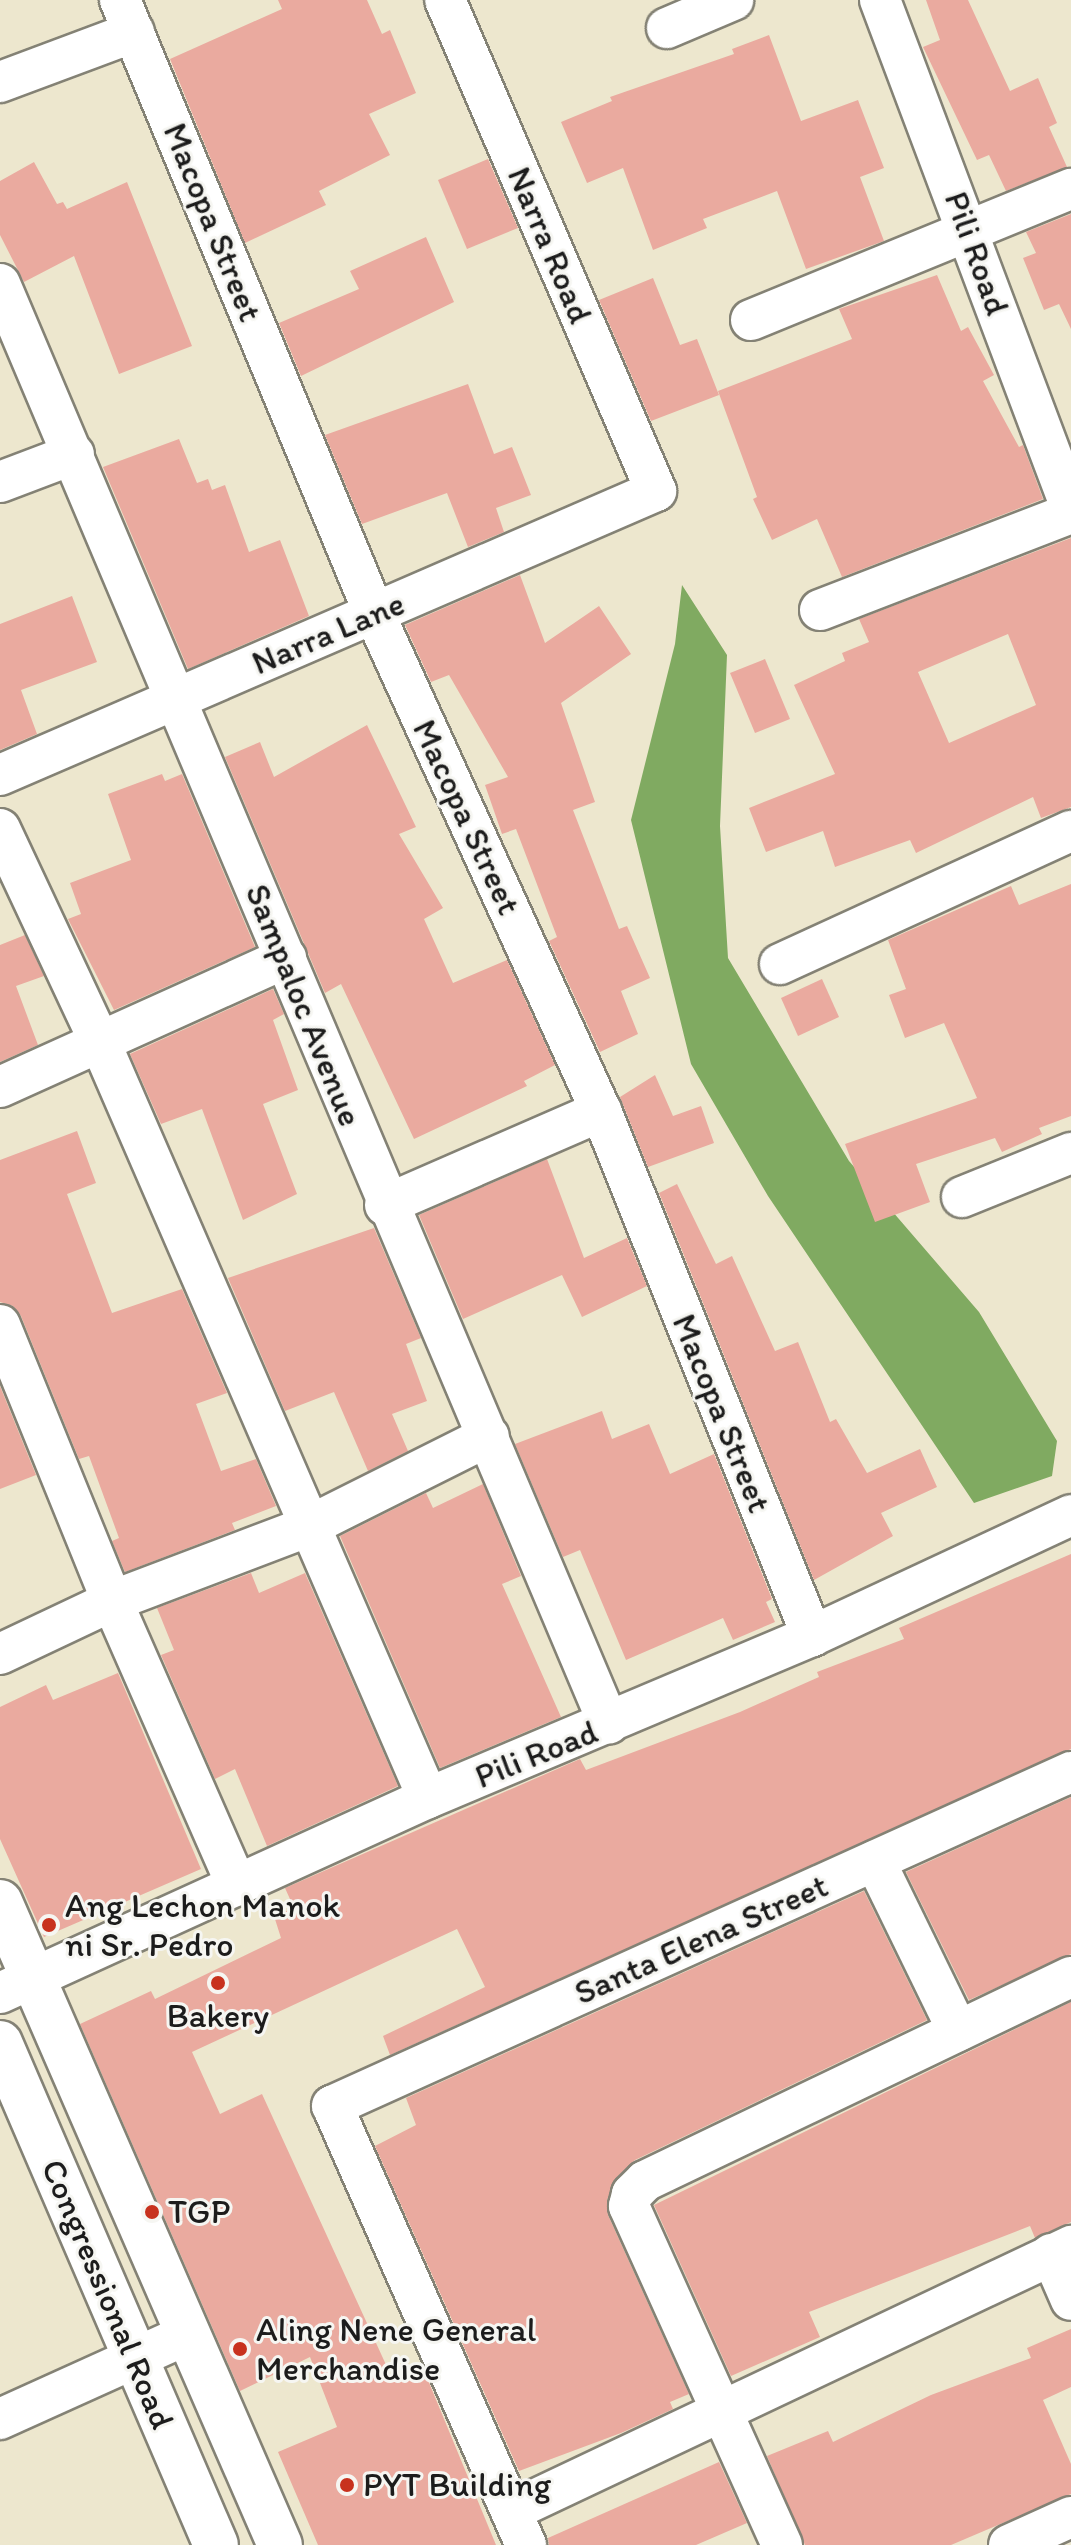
<!DOCTYPE html>
<html>
<head>
<meta charset="utf-8">
<style>
  body { margin:0 }
  #map { position:relative; width:1071px; height:2545px; overflow:hidden; background:#ede7ce; font-family:Itim,sans-serif }
  div>[style] { position:absolute }
  .forest>* { inset:0; background:#80aa61 }
  .building>* { inset:0; background:#eaaa9f }
  .roads { filter:drop-shadow(2px 0 #848275) drop-shadow(-2px 0 #848275) drop-shadow(0 2px #848275) drop-shadow(0 -2px #848275) }
  .minor>* { height:40px; margin:-20px; padding:0 20px; transform-origin:20px; border-radius:20px; background:#fff }
  .secondary>* { height:44px; margin:-22px; padding:0 22px; transform-origin:22px; border-radius:22px; background:#fff }
  .dots>* { width:22px; height:22px; translate:-50% -50%; box-sizing:border-box; border:4px solid #f6f6f2; border-radius:50% }
  span { translate:-50% -50%; white-space:nowrap; text-align:center; line-height:1.15; -webkit-text-stroke:6px #f6f6f2; paint-order:stroke }
  .street-label { font-size:34px; color:#1c1c1c }
  .poi-label { font-size:34px; color:#1c1c1c }
  .left { translate:0 -50%; text-align:left }
</style>
</head>
<body>
<div id="map">
  <div class="forest">
    <div style="clip-path:polygon(682px 585px,727px 655px,720px 826px,728px 958px,849px 1161px,979px 1312px,1057px 1441px,1052px 1476px,974px 1503px,768px 1196px,691px 1064px,631px 820px,675px 644px)"></div>
  </div>
  <div class="building">
    <div style="clip-path:polygon(278px 0,367px 0,382px 34px,390px 30px,416px 93px,369px 114px,390px 155px,319px 191px,326px 205px,245px 243px,170px 59px,282px 9px)"></div>
    <div style="clip-path:polygon(926px 0,968px 0,1010px 91px,1038px 78px,1057px 123px,1049px 127px,1067px 167px,1006px 191px,989px 155px,977px 160px,923px 47px,940px 40px)"></div>
    <div style="clip-path:polygon(769px 35px,801px 121px,858px 100px,884px 168px,860px 177px,884px 241px,806px 269px,777px 191px,703px 219px,707px 228px,653px 250px,623px 168px,587px 183px,561px 122px,612px 101px,610px 97px,734px 54px,732px 49px)"></div>
    <div style="clip-path:polygon(488px 159px,518px 228px,467px 249px,438px 180px)"></div>
    <div style="clip-path:polygon(34px 162px,57px 204px,63px 202px,67px 209px,127px 182px,192px 346px,119px 374px,74px 256px,24px 282px,0 235px,0 181px)"></div>
    <div style="clip-path:polygon(1071px 214px,1071px 329px,1059px 304px,1044px 310px,1023px 258px,1036px 253px,1026px 232px)"></div>
    <div style="clip-path:polygon(426px 237px,454px 302px,301px 376px,279px 323px,359px 289px,350px 271px)"></div>
    <div style="clip-path:polygon(937px 275px,961px 331px,968px 327px,994px 375px,983px 381px,1019px 447px,1023px 445px,1043px 499px,842px 577px,817px 519px,772px 540px,753px 499px,757px 497px,718px 391px,852px 339px,839px 309px)"></div>
    <div style="clip-path:polygon(653px 278px,680px 345px,697px 339px,719px 395px,651px 421px,599px 300px)"></div>
    <div style="clip-path:polygon(468px 384px,494px 454px,512px 447px,531px 495px,496px 508px,504px 532px,468px 547px,447px 493px,362px 524px,325px 435px)"></div>
    <div style="clip-path:polygon(179px 439px,197px 483px,208px 479px,212px 490px,225px 485px,249px 552px,280px 540px,309px 616px,188px 669px,103px 467px)"></div>
    <div style="clip-path:polygon(evenodd,1071px 538px,1071px 807px,1041px 818px,1033px 797px,916px 853px,910px 840px,835px 867px,823px 831px,766px 852px,749px 808px,835px 774px,794px 685px,845px 661px,842px 653px,869px 642px,859px 619px,1071px 538px,1008px 634px,1036px 705px,949px 743px,918px 672px,1008px 634px)"></div>
    <div style="clip-path:polygon(520px 575px,545px 643px,599px 606px,631px 654px,561px 703px,595px 802px,573px 810px,619px 929px,627px 926px,650px 978px,621px 991px,638px 1034px,600px 1052px,549px 941px,557px 937px,516px 829px,502px 834px,485px 785px,508px 777px,449px 675px,431px 682px,405px 625px)"></div>
    <div style="clip-path:polygon(72px 596px,97px 662px,21px 690px,37px 734px,0 750px,0 624px)"></div>
    <div style="clip-path:polygon(765px 659px,790px 719px,755px 733px,730px 673px)"></div>
    <div style="clip-path:polygon(367px 725px,416px 827px,399px 834px,443px 908px,424px 919px,453px 983px,507px 960px,555px 1065px,524px 1081px,527px 1086px,414px 1139px,341px 984px,325px 993px,225px 757px,260px 742px,274px 777px)"></div>
    <div style="clip-path:polygon(162px 774px,165px 781px,182px 774px,255px 947px,114px 1010px,68px 919px,81px 914px,70px 883px,131px 860px,108px 794px)"></div>
    <div style="clip-path:polygon(1071px 884px,1071px 1116px,1039px 1128px,1042px 1134px,1002px 1152px,995px 1138px,916px 1164px,930px 1202px,875px 1222px,845px 1144px,977px 1098px,944px 1023px,905px 1038px,889px 995px,906px 989px,888px 940px,1011px 886px,1019px 905px)"></div>
    <div style="clip-path:polygon(25px 935px,44px 976px,16px 986px,38px 1045px,0 1062px,0 945px)"></div>
    <div style="clip-path:polygon(822px 979px,839px 1017px,798px 1036px,781px 998px)"></div>
    <div style="clip-path:polygon(273px 989px,284px 1014px,273px 1020px,298px 1090px,263px 1104px,297px 1194px,243px 1220px,202px 1109px,161px 1124px,130px 1054px)"></div>
    <div style="clip-path:polygon(655px 1075px,673px 1116px,701px 1106px,714px 1143px,648px 1167px,620px 1097px)"></div>
    <div style="clip-path:polygon(77px 1131px,96px 1183px,67px 1194px,112px 1313px,182px 1289px,227px 1393px,196px 1404px,221px 1471px,256px 1459px,276px 1506px,232px 1523px,235px 1530px,125px 1572px,112px 1541px,119px 1538px,89px 1456px,79px 1459px,21px 1316px,13px 1306px,0 1302px,0 1160px)"></div>
    <div style="clip-path:polygon(547px 1159px,584px 1258px,627px 1238px,647px 1286px,582px 1317px,562px 1275px,463px 1319px,419px 1215px)"></div>
    <div style="clip-path:polygon(677px 1184px,716px 1264px,732px 1256px,775px 1351px,798px 1342px,830px 1422px,836px 1419px,867px 1473px,920px 1449px,937px 1487px,881px 1513px,893px 1536px,814px 1580px,659px 1193px)"></div>
    <div style="clip-path:polygon(374px 1228px,421px 1338px,406px 1344px,427px 1401px,392px 1414px,408px 1451px,368px 1471px,334px 1392px,285px 1411px,228px 1278px)"></div>
    <div style="clip-path:polygon(0 1386px,36px 1475px,0 1489px)"></div>
    <div style="clip-path:polygon(602px 1411px,612px 1439px,649px 1424px,670px 1474px,714px 1454px,772px 1599px,766px 1602px,775px 1622px,733px 1640px,723px 1618px,626px 1660px,580px 1550px,563px 1557px,515px 1444px)"></div>
    <div style="clip-path:polygon(483px 1484px,521px 1576px,502px 1584px,561px 1717px,440px 1768px,340px 1536px,426px 1493px,433px 1508px)"></div>
    <div style="clip-path:polygon(1071px 1554px,1071px 1749px,390px 2055px,383px 2036px,485px 1987px,457px 1929px,192px 2052px,220px 2114px,262px 2094px,393px 2380px,423px 2368px,496px 2545px,318px 2545px,278px 2452px,337px 2427px,310px 2357px,240px 2391px,80px 2024px,151px 1991px,155px 1999px,281px 1938px,274px 1916px,294px 1908px,285px 1888px,580px 1759px,586px 1770px,740px 1712px,819px 1677px,817px 1672px,904px 1639px,899px 1628px)"></div>
    <div style="clip-path:polygon(251px 1573px,259px 1593px,305px 1573px,398px 1786px,267px 1846px,235px 1769px,215px 1779px,161px 1655px,174px 1650px,157px 1608px)"></div>
    <div style="clip-path:polygon(118px 1673px,201px 1869px,44px 1937px,0 1839px,0 1707px,46px 1685px,53px 1700px)"></div>
    <div style="clip-path:polygon(1071px 1797px,1071px 1954px,969px 2000px,906px 1872px)"></div>
    <div style="clip-path:polygon(864px 1891px,927px 2020px,635px 2160px,616px 2178px,607px 2200px,608px 2215px,689px 2394px,670px 2402px,673px 2409px,621px 2433px,519px 2471px,375px 2146px,416px 2125px,406px 2098px)"></div>
    <div style="clip-path:polygon(1071px 2002px,1071px 2222px,1035px 2238px,1030px 2226px,809px 2312px,820px 2337px,731px 2376px,654px 2205px)"></div>
    <div style="clip-path:polygon(1071px 2329px,1071px 2387px,1043px 2400px,1071px 2464px,1071px 2494px,951px 2545px,805px 2545px,767px 2456px,828px 2431px,833px 2442px,931px 2395px,1031px 2358px,1027px 2348px)"></div>
    <div style="clip-path:polygon(719px 2462px,747px 2523px,696px 2545px,549px 2545px,548px 2538px)"></div>
  </div>
  <div class="roads">
    <div class="minor">
      <div style="left:120px;top:0;width:664px;rotate:67.49deg"></div>
      <div style="left:374px;top:613px;width:547px;rotate:65.5deg"></div>
      <div style="left:601px;top:1111px;width:566px;rotate:68.1deg"></div>
      <div style="left:880px;top:0;width:543px;rotate:69.39deg"></div>
      <div style="left:667px;top:28px;width:72px;rotate:-23deg"></div>
      <div style="left:0;top:82px;width:143px;rotate:-20.5deg"></div>
      <div style="left:0;top:284px;width:1563px;rotate:67.08deg"></div>
      <div style="left:751px;top:320px;width:346px;rotate:-22.3deg"></div>
      <div style="left:0;top:482px;width:79px;rotate:-20.7deg"></div>
      <div style="left:820px;top:610px;width:269px;rotate:-21.1deg"></div>
      <div style="left:0;top:775px;width:715px;rotate:-23.41deg"></div>
      <div style="left:656px;top:491px;width:534px;rotate:-113.25deg"></div>
      <div style="left:0;top:829px;width:235px;rotate:64.9deg"></div>
      <div style="left:100px;top:1042px;width:824px;rotate:66.55deg"></div>
      <div style="left:780px;top:964px;width:320px;rotate:-24.6deg"></div>
      <div style="left:0;top:1087px;width:314px;rotate:-24.3deg"></div>
      <div style="left:962px;top:1197px;width:118px;rotate:-22deg"></div>
      <div style="left:385px;top:1205px;width:236px;rotate:-23.5deg"></div>
      <div style="left:0;top:1325px;width:298px;rotate:67.9deg"></div>
      <div style="left:112px;top:1601px;width:311px;rotate:66.3deg"></div>
      <div style="left:0;top:1654px;width:124px;rotate:-25.3deg"></div>
      <div style="left:112px;top:1601px;width:211px;rotate:-20.8deg"></div>
      <div style="left:309px;top:1526px;width:201px;rotate:-26.6deg"></div>
      <div style="left:875px;top:1861px;width:189px;rotate:64deg"></div>
      <div style="left:0;top:1993px;width:470px;rotate:-24.5deg"></div>
      <div style="left:428px;top:1798px;width:417px;rotate:-22.9deg"></div>
      <div style="left:812px;top:1636px;width:286px;rotate:-25deg"></div>
      <div style="left:1051px;top:2254px;width:50px;rotate:66.5deg"></div>
      <div style="left:0;top:2419px;width:204px;rotate:-24.3deg"></div>
      <div style="left:511px;top:2511px;width:620px;rotate:-25.32deg"></div>
      <div style="left:526px;top:2545px;width:480px;rotate:-113.8deg"></div>
      <div style="left:332px;top:2106px;width:811px;rotate:-24.32deg"></div>
      <div style="left:782px;top:2545px;width:372px;rotate:-114.3deg"></div>
      <div style="left:629px;top:2206px;width:12px;rotate:-76deg"></div>
      <div style="left:632px;top:2194px;width:18px;rotate:-45deg"></div>
      <div style="left:645px;top:2181px;width:472px;rotate:-25.6deg"></div>
      <div style="left:1009px;top:2545px;width:68px;rotate:-24.3deg"></div>
    </div>
    <div class="secondary">
      <div style="left:0;top:1902px;width:701px;rotate:66.47deg"></div>
      <div style="left:0;top:2043px;width:546px;rotate:66.72deg"></div>
    </div>
  </div>
  <div class="dots">
    <div style="left:49px;top:1925px;background:#c8321e"></div>
    <div style="left:218px;top:1983px;background:#c8321e"></div>
    <div style="left:152px;top:2212px;background:#c8321e"></div>
    <div style="left:240px;top:2349px;background:#c8321e"></div>
    <div style="left:347px;top:2485px;background:#c8321e"></div>
  </div>
  <div class="street-label">
    <span style="left:213px;top:222px;rotate:68deg">Macopa Street</span>
    <span style="left:550px;top:245px;rotate:67deg">Narra Road</span>
    <span style="left:977px;top:253px;rotate:70deg">Pili Road</span>
    <span style="left:328px;top:633px;rotate:-23deg">Narra Lane</span>
    <span style="left:467px;top:817px;rotate:65deg">Macopa Street</span>
    <span style="left:304px;top:1005px;rotate:68deg">Sampaloc Avenue</span>
    <span style="left:722px;top:1413px;rotate:68deg">Macopa Street</span>
    <span style="left:536px;top:1754px;rotate:-22deg">Pili Road</span>
    <span style="left:701px;top:1939px;rotate:-24deg">Santa Elena Street</span>
    <span style="left:108px;top:2294px;rotate:67deg">Congressional Road</span>
  </div>
  <div class="poi-label">
    <span class="left" style="left:65px;top:1925px">Ang Lechon Manok<br>ni Sr. Pedro</span>
    <span style="left:218px;top:2016px">Bakery</span>
    <span class="left" style="left:168px;top:2212px">TGP</span>
    <span class="left" style="left:256px;top:2349px">Aling Nene General<br>Merchandise</span>
    <span class="left" style="left:363px;top:2485px">PYT Building</span>
  </div>
</div>
</body>
</html>
